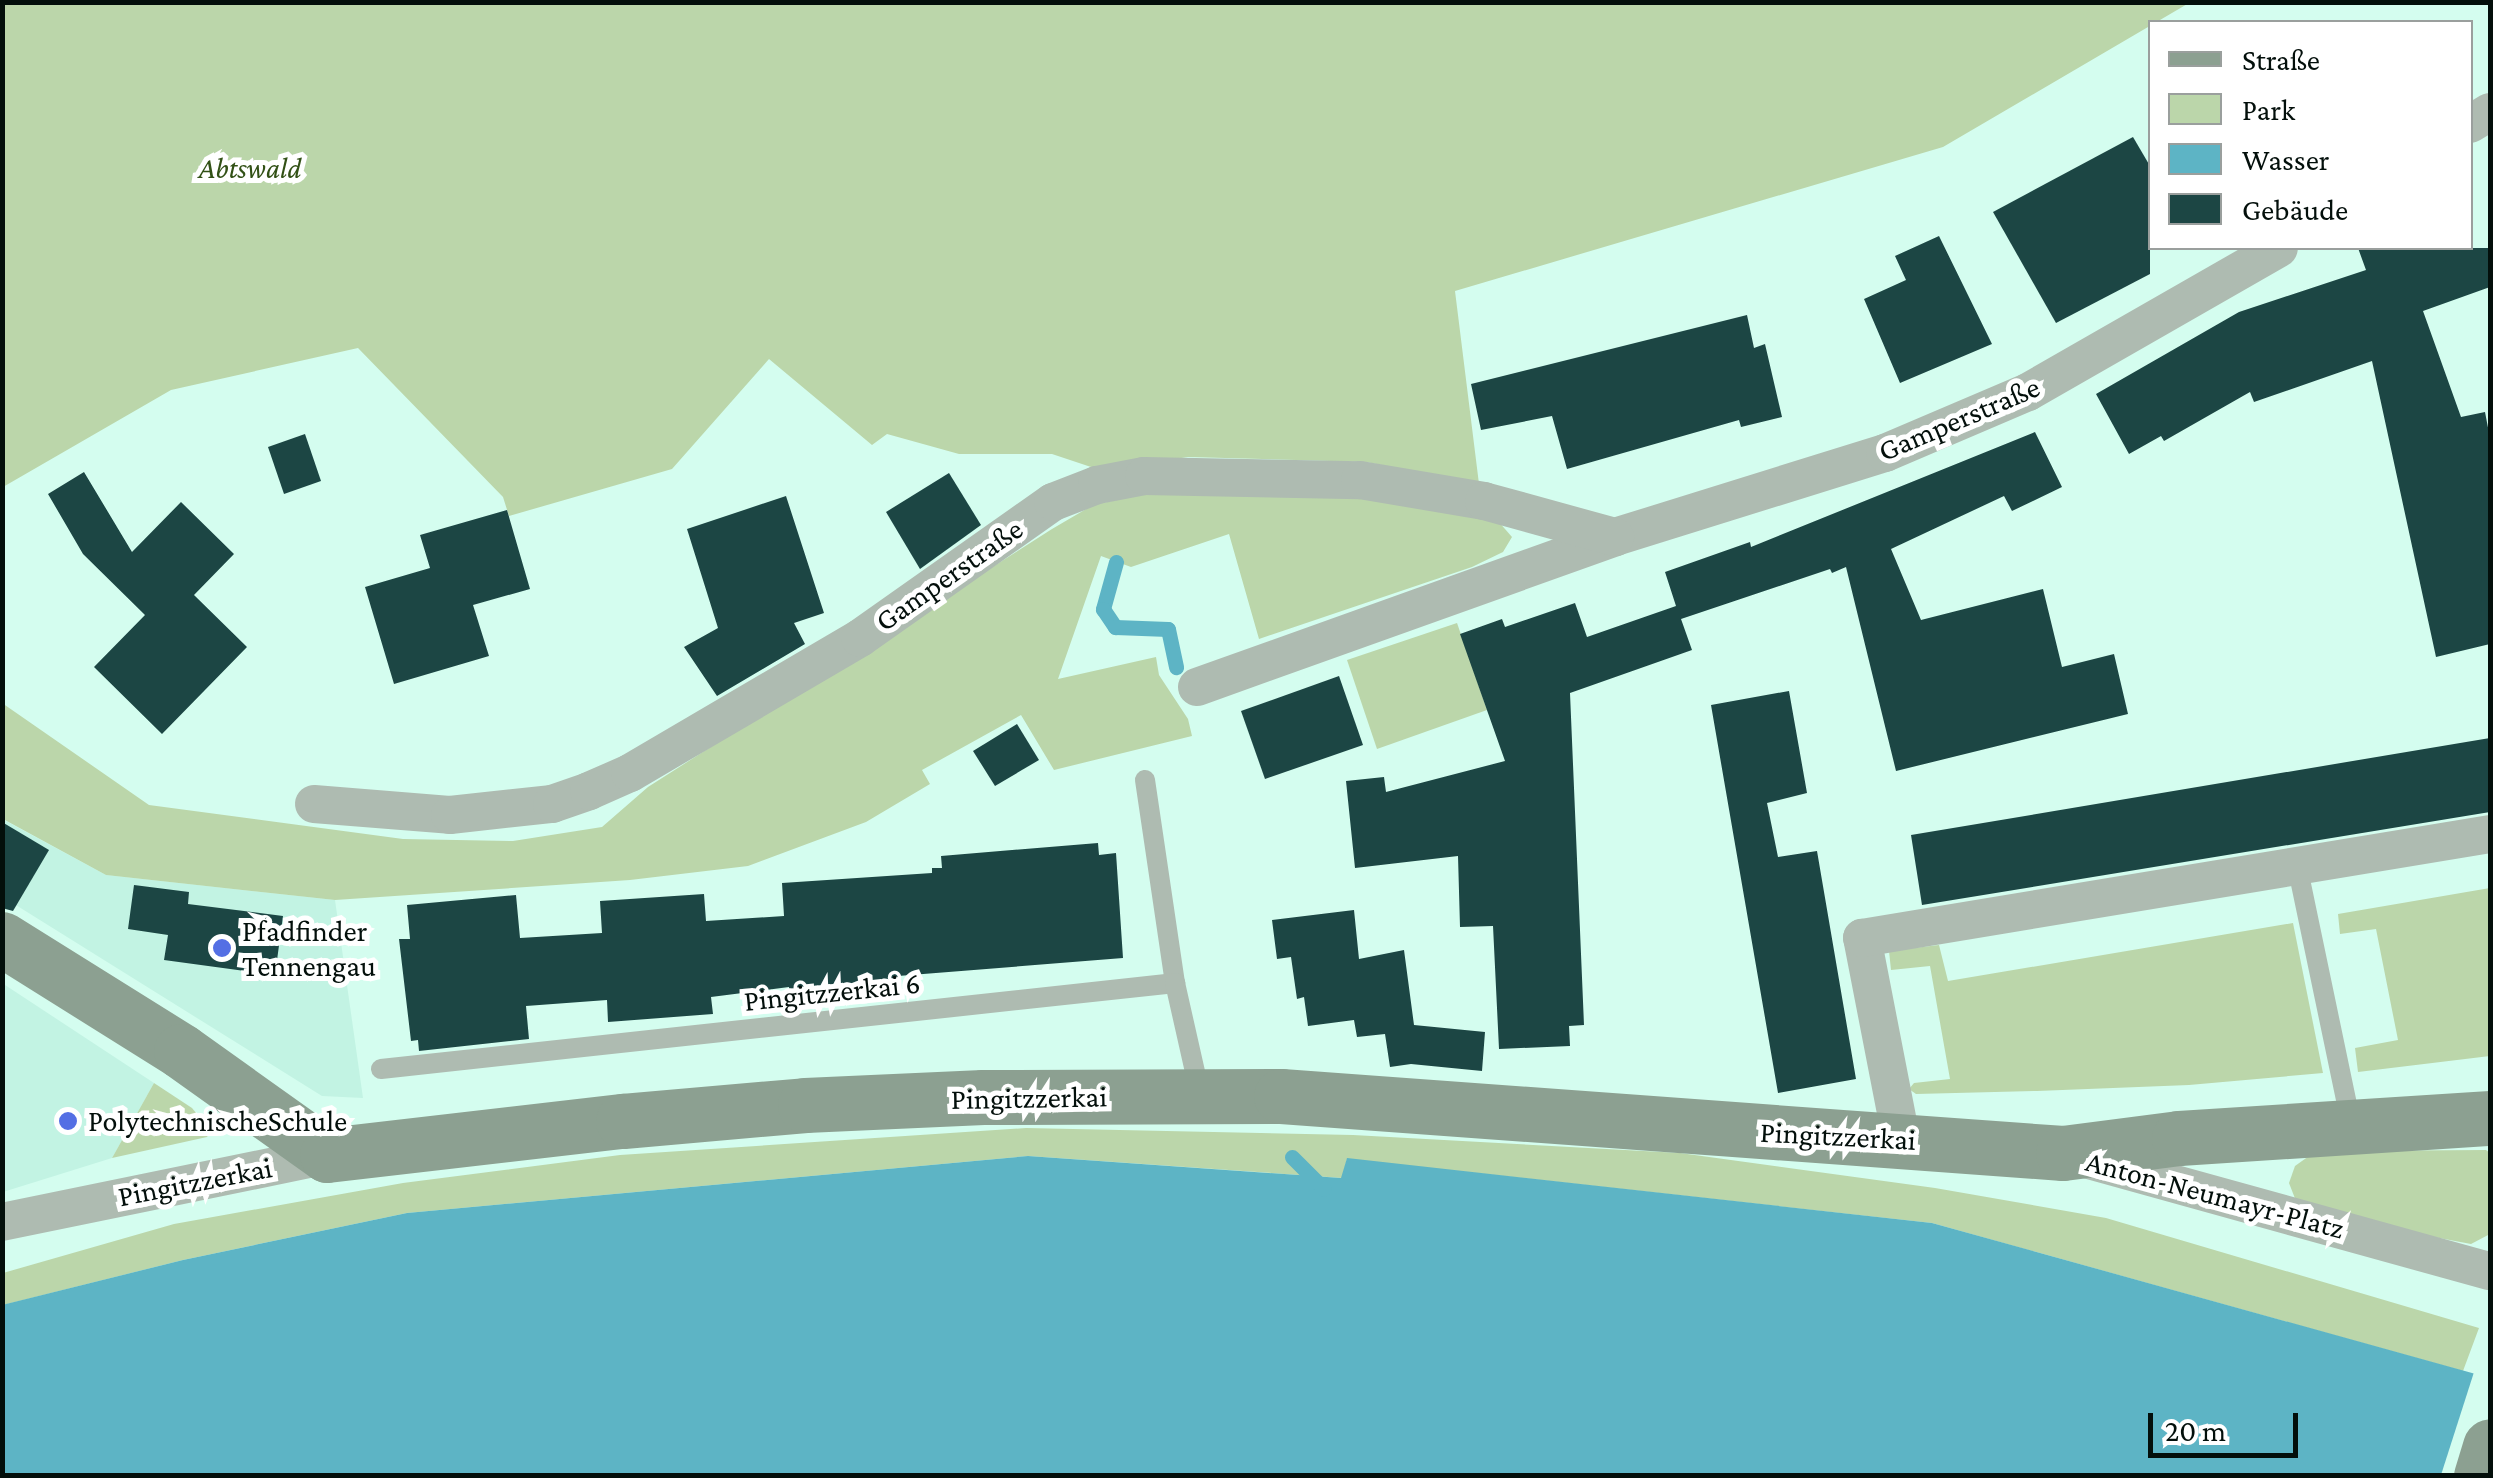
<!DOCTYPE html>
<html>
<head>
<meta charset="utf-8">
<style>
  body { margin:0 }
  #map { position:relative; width:2493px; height:1478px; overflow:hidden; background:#d4fdef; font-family:"Crimson Pro",serif }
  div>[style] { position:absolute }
  .built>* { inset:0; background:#c2f3e3 }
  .green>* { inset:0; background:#bbd6aa }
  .water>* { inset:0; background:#5db4c5 }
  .pier>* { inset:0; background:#d4fdef }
  .stream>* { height:15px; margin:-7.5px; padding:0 7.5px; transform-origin:7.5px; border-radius:7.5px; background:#5db4c5 }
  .building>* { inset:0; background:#1c4644 }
  .lane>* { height:20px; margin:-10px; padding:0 10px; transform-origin:10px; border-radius:10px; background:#aebbb1 }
  .street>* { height:38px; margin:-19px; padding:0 19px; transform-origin:19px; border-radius:19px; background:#aebbb1 }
  .secondary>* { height:55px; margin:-27.5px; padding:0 27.5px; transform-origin:27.5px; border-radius:27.5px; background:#8ca091 }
  .dots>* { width:28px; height:28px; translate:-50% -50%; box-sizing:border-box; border:5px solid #fff; border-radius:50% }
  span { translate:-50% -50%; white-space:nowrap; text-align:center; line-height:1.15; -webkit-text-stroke:10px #fff; paint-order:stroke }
  .park-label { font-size:30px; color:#325116; font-style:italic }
  .street-label { font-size:30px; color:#030f0b }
  .poi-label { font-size:30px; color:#030f0b }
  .left { translate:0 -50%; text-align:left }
  .frame { position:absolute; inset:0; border:5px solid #030f0b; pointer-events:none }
  .legend { position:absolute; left:2148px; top:20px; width:325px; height:230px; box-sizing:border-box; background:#fff; border:2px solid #9a9f9d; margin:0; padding:12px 18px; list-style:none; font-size:30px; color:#030f0b }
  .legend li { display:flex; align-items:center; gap:20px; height:50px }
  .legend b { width:50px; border:2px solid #9a9f9d }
  .scale { position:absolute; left:2148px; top:1413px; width:150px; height:45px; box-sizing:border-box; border:5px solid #030f0b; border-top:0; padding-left:12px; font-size:30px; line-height:35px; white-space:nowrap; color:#030f0b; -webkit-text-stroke:8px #fff; paint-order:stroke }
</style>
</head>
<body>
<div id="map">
  <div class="built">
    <div style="clip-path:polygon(2px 819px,106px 875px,335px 900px,363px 1098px,322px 1096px,3px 897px)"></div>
    <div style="clip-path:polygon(2px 983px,154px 1083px,112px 1158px,3px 1192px)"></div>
  </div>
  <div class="green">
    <div style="clip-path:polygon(3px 3px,2189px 3px,1943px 147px,1455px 291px,1479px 484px,1366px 462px,1188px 457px,1100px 470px,1052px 454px,959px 454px,887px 434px,872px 445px,769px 359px,672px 469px,509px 516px,503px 497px,358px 348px,171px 390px,3px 487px)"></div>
    <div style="clip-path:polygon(1144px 494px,1367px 497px,1498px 521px,1512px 537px,1503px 552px,1472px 567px,1259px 639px,1229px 534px,1131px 567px,1101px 556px,1058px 679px,1156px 657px,1159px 675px,1188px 719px,1192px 736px,1054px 770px,1021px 715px,922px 770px,930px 784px,866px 822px,748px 866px,630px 880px,335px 900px,106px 875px,3px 819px,2px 703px,149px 805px,403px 839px,513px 841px,602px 827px,648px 787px,1052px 529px,1093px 505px)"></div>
    <div style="clip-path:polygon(1457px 623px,1487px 710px,1377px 749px,1347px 660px)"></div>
    <div style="clip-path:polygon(2490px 888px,2490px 1056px,2358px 1072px,2355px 1048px,2398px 1040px,2376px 929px,2340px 934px,2338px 914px)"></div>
    <div style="clip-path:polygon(2293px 923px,2323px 1073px,2189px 1085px,2037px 1091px,1916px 1094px,1909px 1089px,1914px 1083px,1950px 1079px,1930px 966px,1891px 970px,1889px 951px,1939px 945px,1948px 981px)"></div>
    <div style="clip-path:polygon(154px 1083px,192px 1108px,211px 1131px,207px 1137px,112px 1158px)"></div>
    <div style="clip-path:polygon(1026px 1128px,1353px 1135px,1680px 1153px,1935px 1188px,2106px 1218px,2479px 1328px,2463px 1371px,1932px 1223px,1347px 1159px,1342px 1178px,1028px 1156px,407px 1213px,183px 1260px,3px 1305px,3px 1273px,174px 1224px,403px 1183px,620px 1155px)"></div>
    <div style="clip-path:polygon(2486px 1150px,2490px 1153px,2490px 1234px,2471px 1244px,2312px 1214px,2296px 1201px,2289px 1183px,2295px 1166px,2309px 1156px,2328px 1151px)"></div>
  </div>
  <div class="water">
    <div style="clip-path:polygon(1028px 1156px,1341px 1178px,1347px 1158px,1932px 1223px,2490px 1378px,2490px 1475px,3px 1475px,2px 1305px,183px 1260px,407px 1213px)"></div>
  </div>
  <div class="pier">
    <div style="clip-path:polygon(2475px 1369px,2490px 1373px,2490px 1476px,2441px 1475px)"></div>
  </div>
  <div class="stream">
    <div style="left:1116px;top:562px;width:49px;rotate:105.5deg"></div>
    <div style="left:1103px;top:609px;width:22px;rotate:56deg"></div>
    <div style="left:1115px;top:627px;width:53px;rotate:2.2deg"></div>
    <div style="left:1168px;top:629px;width:39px;rotate:78deg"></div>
    <div style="left:1292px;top:1157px;width:45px;rotate:45deg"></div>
  </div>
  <div class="building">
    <div style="clip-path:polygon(2133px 137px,2150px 166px,2150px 274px,2056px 323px,1993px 212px)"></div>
    <div style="clip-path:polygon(1939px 236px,1992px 344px,1900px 383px,1864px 299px,1906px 280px,1895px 256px)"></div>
    <div style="clip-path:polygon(2358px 248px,2490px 248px,2490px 287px,2423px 311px,2461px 417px,2485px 412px,2490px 438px,2490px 644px,2436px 657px,2372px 361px,2254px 402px,2250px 392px,2164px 441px,2161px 436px,2129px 454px,2096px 394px,2239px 312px,2366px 270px)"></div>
    <div style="clip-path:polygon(1747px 315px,1754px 348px,1765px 344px,1782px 417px,1741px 427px,1739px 420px,1567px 469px,1552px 416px,1481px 430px,1471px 384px)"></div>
    <div style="clip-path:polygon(2035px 432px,2062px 487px,2012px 511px,2004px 496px,1891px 549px,1921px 620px,2043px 589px,2062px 667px,2114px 654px,2128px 714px,1896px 771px,1846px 567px,1832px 573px,1830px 569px,1681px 619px,1692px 650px,1570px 693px,1584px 1025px,1569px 1026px,1570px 1046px,1499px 1049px,1493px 926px,1460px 927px,1458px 856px,1355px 868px,1346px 781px,1384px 777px,1386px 792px,1505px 761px,1460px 634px,1502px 619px,1505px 627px,1575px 603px,1587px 637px,1676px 606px,1665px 572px,1750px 542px,1751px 547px)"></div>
    <div style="clip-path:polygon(305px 434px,321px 481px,284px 494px,268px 447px)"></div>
    <div style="clip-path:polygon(84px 472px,132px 552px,181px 502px,234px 554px,194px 595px,247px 647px,162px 734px,94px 667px,145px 615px,83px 554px,48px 494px)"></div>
    <div style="clip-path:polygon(949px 473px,981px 525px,920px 569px,886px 512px)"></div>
    <div style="clip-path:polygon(786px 496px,824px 613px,794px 623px,805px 644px,717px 696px,684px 647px,718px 628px,687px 529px)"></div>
    <div style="clip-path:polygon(507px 510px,530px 589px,473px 605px,489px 656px,394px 684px,365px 587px,430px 568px,420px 535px)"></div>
    <div style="clip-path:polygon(1339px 676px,1363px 745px,1265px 779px,1241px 711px)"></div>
    <div style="clip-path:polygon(1789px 691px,1807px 793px,1767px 803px,1778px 857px,1817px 851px,1856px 1079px,1778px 1093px,1711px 705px)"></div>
    <div style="clip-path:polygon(1017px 724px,1039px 760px,995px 786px,973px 751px)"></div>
    <div style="clip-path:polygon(2490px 738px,2490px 812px,1922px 905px,1911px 835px)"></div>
    <div style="clip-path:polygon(2px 822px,49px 850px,13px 911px,2px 908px)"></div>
    <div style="clip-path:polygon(1098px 843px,1099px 855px,1116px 853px,1123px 958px,898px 976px,899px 995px,790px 1005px,789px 987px,711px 997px,713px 1014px,608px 1022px,607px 1000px,526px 1006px,529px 1039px,419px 1051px,418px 1040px,411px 1041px,399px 939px,410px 939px,407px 905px,516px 895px,520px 938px,602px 933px,600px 901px,704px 894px,706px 921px,784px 916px,782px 883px,932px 873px,932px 868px,942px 868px,941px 856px)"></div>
    <div style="clip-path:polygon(134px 885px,189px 892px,188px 904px,283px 916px,275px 975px,164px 960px,168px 935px,128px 929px)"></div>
    <div style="clip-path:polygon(1354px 910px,1359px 959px,1404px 950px,1414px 1025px,1485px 1032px,1482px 1071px,1411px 1064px,1390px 1067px,1385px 1034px,1357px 1037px,1354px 1020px,1308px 1026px,1304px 997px,1297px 999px,1291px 957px,1277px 959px,1272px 920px)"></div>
  </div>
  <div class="lane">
    <div style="left:1145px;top:780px;width:205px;rotate:81.6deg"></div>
    <div style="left:2297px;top:865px;width:264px;rotate:78.2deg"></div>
    <div style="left:381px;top:1069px;width:799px;rotate:-6.18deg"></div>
    <div style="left:1175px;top:983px;width:114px;rotate:77.3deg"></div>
  </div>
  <div class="street">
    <div style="left:2470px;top:124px;width:23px;rotate:-31deg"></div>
    <div style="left:1197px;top:687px;width:444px;rotate:-19.7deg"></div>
    <div style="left:1615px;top:537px;width:283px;rotate:-17.3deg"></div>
    <div style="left:1885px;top:453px;width:155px;rotate:-23.1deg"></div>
    <div style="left:2028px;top:392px;width:289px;rotate:-29.8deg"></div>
    <div style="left:314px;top:804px;width:136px;rotate:4.6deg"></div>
    <div style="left:450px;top:815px;width:103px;rotate:-6.2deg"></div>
    <div style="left:552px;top:804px;width:39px;rotate:-19deg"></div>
    <div style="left:589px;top:791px;width:45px;rotate:-23.7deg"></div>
    <div style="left:630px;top:773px;width:267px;rotate:-30.4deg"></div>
    <div style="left:860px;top:638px;width:236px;rotate:-35.2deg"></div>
    <div style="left:1053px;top:502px;width:47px;rotate:-21.1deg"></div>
    <div style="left:1097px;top:485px;width:48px;rotate:-10.8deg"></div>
    <div style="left:1144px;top:476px;width:216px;rotate:1.1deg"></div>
    <div style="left:1360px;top:480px;width:126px;rotate:9.6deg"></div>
    <div style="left:1484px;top:501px;width:136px;rotate:15.4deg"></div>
    <div style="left:1901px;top:1138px;width:204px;rotate:-101deg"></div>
    <div style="left:1862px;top:938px;width:637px;rotate:-9.4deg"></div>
    <div style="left:2085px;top:1159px;width:420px;rotate:15.5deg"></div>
    <div style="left:2px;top:1222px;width:332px;rotate:-11.6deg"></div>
  </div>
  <div class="secondary">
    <div style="left:2px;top:939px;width:211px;rotate:32deg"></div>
    <div style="left:181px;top:1051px;width:179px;rotate:35.5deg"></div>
    <div style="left:327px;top:1155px;width:298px;rotate:-6.6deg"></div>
    <div style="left:623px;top:1121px;width:183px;rotate:-5deg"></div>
    <div style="left:805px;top:1105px;width:178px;rotate:-2.6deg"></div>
    <div style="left:983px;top:1097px;width:298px;rotate:-0.2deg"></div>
    <div style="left:1281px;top:1096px;width:784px;rotate:4.17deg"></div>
    <div style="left:2063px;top:1153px;width:117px;rotate:-7.4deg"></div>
    <div style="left:2179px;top:1138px;width:312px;rotate:-3.7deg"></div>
    <div style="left:2481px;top:1476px;width:31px;rotate:-73deg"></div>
  </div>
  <div class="dots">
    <div style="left:222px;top:948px;background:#546fe4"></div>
    <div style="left:68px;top:1121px;background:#546fe4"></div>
  </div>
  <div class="park-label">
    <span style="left:250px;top:168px">Abtswald</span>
  </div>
  <div class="street-label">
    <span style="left:1959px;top:419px;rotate:-23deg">Gamperstraße</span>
    <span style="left:949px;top:575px;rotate:-35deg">Gamperstraße</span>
    <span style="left:832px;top:992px;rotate:-6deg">Pingitzzerkai 6</span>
    <span style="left:1029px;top:1098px;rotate:-1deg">Pingitzzerkai</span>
    <span style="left:1838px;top:1136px;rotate:3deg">Pingitzzerkai</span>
    <span style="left:195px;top:1182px;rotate:-11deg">Pingitzzerkai</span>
    <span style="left:2215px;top:1195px;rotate:15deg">Anton-Neumayr-Platz</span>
  </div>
  <div class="poi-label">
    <span class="left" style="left:242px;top:948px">Pfadfinder<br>Tennengau</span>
    <span class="left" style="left:88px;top:1121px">PolytechnischeSchule</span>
  </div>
  <div class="frame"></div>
  <ul class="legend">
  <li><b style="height:12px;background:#8ca091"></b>Straße</li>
  <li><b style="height:28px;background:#bbd6aa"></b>Park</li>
  <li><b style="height:28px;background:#5db4c5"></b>Wasser</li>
  <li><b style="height:28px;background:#1c4644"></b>Gebäude</li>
  </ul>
  <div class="scale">20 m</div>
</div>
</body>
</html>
